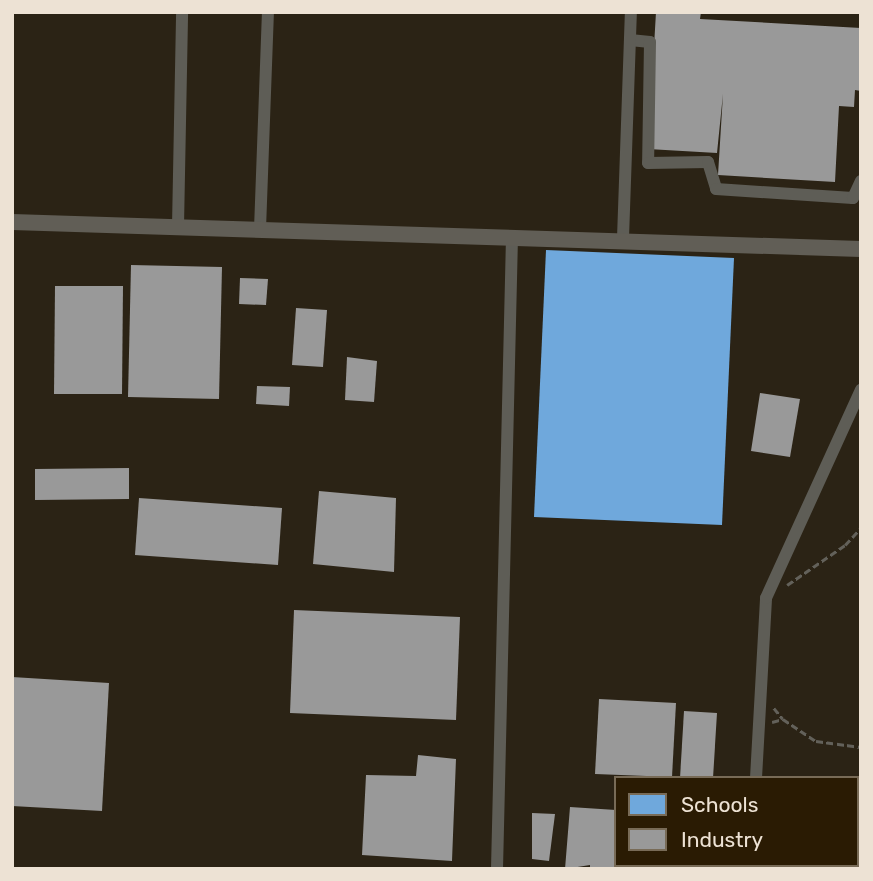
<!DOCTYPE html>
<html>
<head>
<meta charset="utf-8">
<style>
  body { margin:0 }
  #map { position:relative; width:873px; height:881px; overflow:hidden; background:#2b2315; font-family:Rubik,sans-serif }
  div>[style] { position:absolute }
  .schools>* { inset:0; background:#6fa8dc }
  .industry>* { inset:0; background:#999 }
  .path>* { height:2.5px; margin-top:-1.25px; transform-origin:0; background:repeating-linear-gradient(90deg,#63615a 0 7px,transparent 0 10.5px) }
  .minor>* { height:12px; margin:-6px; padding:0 6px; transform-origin:6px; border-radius:6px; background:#5e5d56 }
  .secondary>* { height:16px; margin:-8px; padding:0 8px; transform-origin:8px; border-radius:8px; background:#615e56 }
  span { translate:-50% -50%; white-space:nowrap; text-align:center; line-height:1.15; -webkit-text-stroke:7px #2a1b03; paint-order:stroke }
  .frame { position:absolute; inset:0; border:14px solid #ede2d4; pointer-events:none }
  .legend { position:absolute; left:614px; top:776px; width:245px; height:91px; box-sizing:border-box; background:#2a1b03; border:2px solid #786b57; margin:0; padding:9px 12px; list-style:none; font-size:21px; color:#ede2d4 }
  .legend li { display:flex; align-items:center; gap:14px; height:35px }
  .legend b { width:35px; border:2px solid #786b57 }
</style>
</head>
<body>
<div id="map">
  <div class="schools">
    <div style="clip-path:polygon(546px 250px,734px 258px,722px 525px,534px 517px)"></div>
  </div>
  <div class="industry">
    <div style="clip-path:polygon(656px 12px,701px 12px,700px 19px,861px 28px,861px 91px,855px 90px,854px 107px,839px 106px,835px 182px,718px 175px,723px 94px,717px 153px,648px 149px)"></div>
    <div style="clip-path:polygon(131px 265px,222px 267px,219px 399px,128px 397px)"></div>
    <div style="clip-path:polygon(240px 278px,268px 279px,266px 305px,239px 304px)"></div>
    <div style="clip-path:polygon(55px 286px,123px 286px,122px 394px,54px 394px)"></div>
    <div style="clip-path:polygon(296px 308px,327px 310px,323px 367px,292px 365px)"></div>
    <div style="clip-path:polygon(347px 357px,377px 361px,374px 402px,345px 400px)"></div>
    <div style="clip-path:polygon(257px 386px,290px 387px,289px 406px,256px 404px)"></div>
    <div style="clip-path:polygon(760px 393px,800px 399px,790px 457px,751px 451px)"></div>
    <div style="clip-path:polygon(129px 468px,129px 499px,35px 500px,35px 469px)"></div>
    <div style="clip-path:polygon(319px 491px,396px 498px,394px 572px,313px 564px)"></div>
    <div style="clip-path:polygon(139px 498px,282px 508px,278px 565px,135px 555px)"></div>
    <div style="clip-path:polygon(294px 610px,460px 617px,456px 720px,290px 713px)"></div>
    <div style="clip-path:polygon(12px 677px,109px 683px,102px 811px,12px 806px)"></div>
    <div style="clip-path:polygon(599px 699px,676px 703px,672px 777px,595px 774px)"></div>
    <div style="clip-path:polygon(684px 711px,717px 713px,713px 778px,680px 778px)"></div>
    <div style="clip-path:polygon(418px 755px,456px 759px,452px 861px,362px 855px,366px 775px,416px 776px)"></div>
    <div style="clip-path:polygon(570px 807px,616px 810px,616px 865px,685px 865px,684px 869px,590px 869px,590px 865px,565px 869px)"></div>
    <div style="clip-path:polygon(532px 813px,555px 814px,549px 861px,532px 859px)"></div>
  </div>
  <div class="path">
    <div style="left:787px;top:585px;width:70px;rotate:-34.6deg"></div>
    <div style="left:845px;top:545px;width:23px;rotate:-47deg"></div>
    <div style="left:774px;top:708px;width:14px;rotate:51deg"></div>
    <div style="left:772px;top:722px;width:11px;rotate:-15deg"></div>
    <div style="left:783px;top:719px;width:40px;rotate:34deg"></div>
    <div style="left:816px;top:741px;width:45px;rotate:7.6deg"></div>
  </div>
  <div class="minor">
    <div style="left:630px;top:40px;width:20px;rotate:6deg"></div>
    <div style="left:650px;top:42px;width:121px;rotate:90.9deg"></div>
    <div style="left:648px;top:163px;width:60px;rotate:-1deg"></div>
    <div style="left:708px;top:162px;width:28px;rotate:73deg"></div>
    <div style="left:716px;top:189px;width:137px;rotate:3.8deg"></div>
    <div style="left:853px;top:198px;width:19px;rotate:-65deg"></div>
    <div style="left:178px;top:226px;width:214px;rotate:-88.9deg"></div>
    <div style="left:260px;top:229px;width:217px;rotate:-87.9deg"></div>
    <div style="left:623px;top:238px;width:226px;rotate:-88deg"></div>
    <div style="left:756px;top:778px;width:180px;rotate:-86.8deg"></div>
    <div style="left:766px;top:598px;width:229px;rotate:-65.5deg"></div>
    <div style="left:497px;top:869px;width:633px;rotate:-88.64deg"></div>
    <div style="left:751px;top:869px;width:4px;rotate:-90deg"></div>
  </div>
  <div class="secondary">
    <div style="left:12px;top:222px;width:849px;rotate:1.82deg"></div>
  </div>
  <div class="frame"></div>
  <ul class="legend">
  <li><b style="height:19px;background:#6fa8dc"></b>Schools</li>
  <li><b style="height:19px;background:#999"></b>Industry</li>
  </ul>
</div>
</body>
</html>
